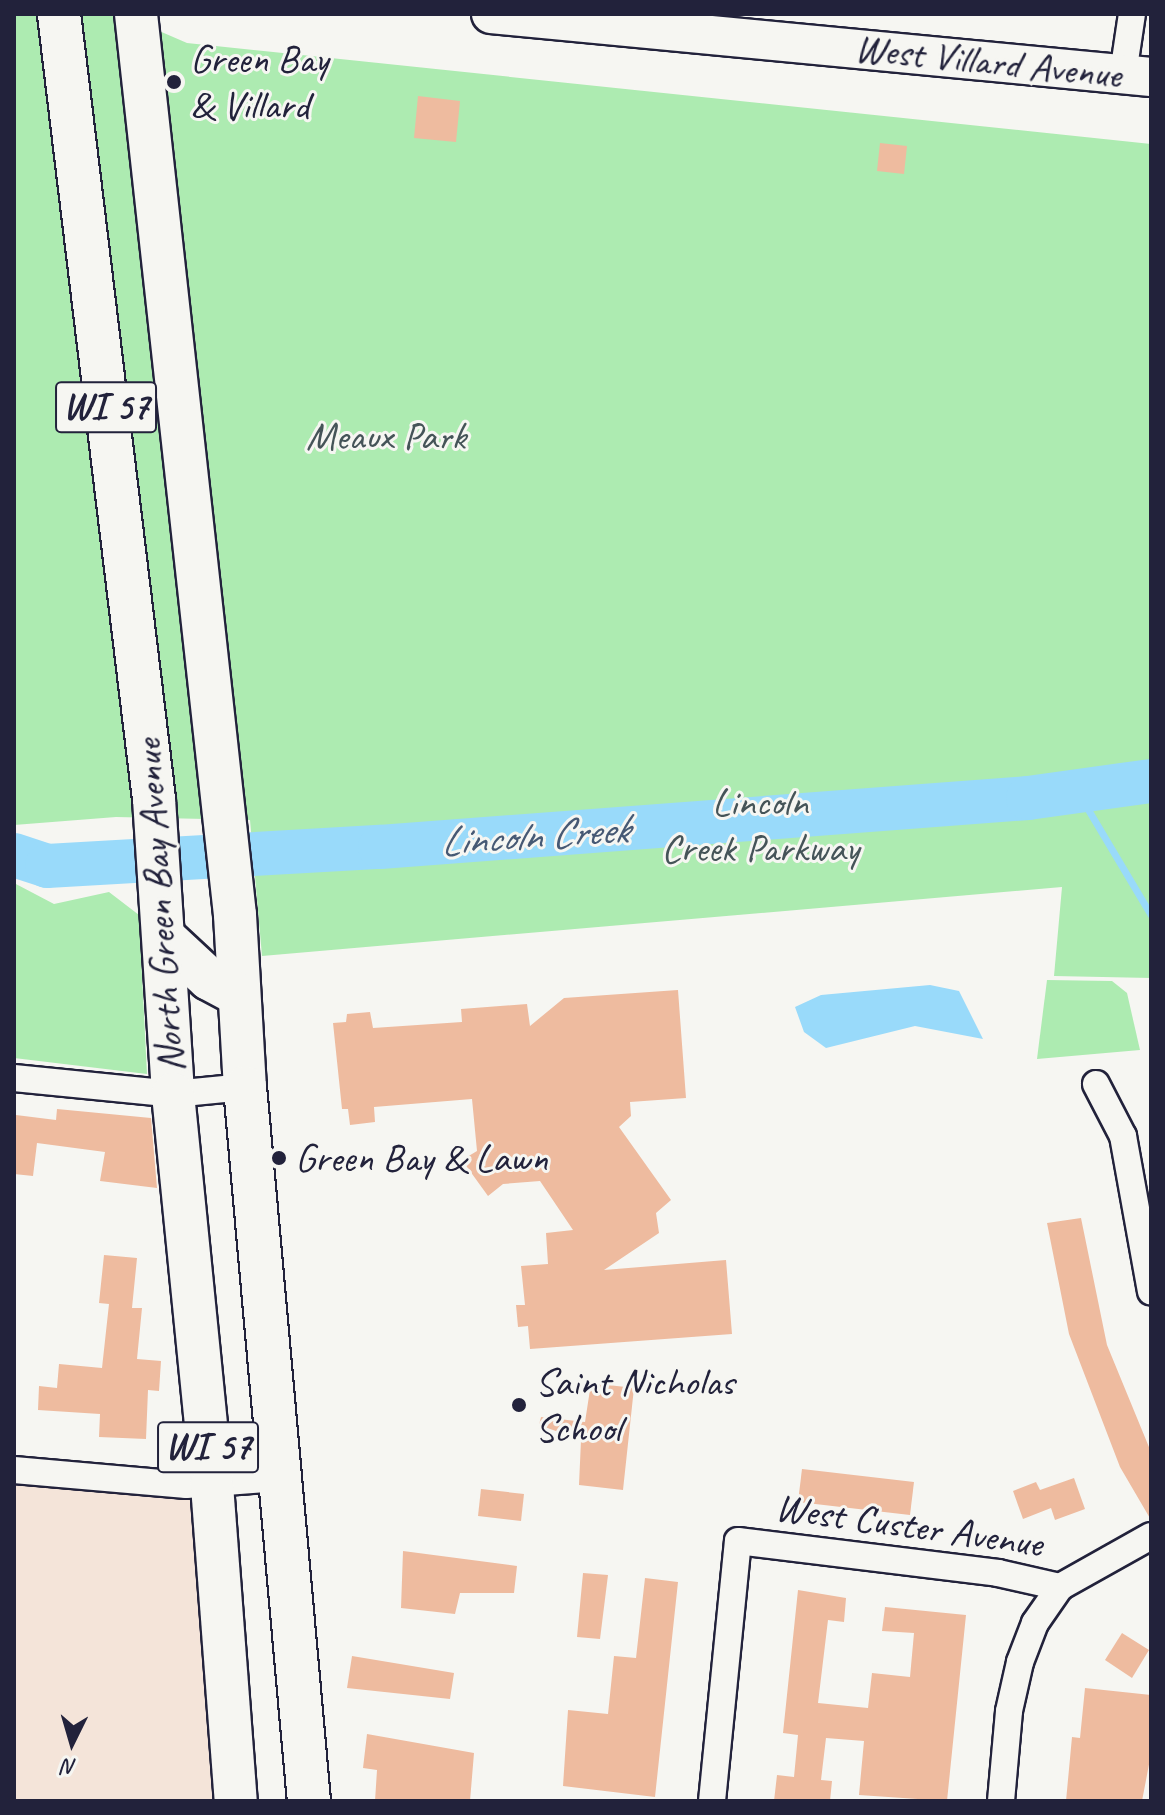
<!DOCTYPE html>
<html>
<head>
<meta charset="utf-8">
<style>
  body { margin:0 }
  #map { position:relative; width:1165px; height:1815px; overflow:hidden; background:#f6f6f2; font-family:Caveat,sans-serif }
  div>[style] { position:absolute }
  .built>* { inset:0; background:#f4e4d9 }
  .green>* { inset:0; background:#adebb1 }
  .water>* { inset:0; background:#99dafa }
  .stream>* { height:7px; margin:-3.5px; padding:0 3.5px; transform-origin:3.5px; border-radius:3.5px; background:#99dafa }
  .river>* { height:44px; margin:-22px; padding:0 22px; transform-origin:22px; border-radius:22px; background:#99dafa }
  .building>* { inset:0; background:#eebb9f }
  .roads { filter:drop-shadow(2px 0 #22223b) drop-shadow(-2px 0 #22223b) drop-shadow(0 2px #22223b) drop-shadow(0 -2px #22223b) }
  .street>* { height:26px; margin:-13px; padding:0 13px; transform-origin:13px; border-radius:13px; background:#f6f6f2 }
  .secondary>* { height:38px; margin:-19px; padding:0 19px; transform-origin:19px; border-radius:19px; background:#f6f6f2 }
  .primary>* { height:42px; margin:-21px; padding:0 21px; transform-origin:21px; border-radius:21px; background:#f6f6f2 }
  .dots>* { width:22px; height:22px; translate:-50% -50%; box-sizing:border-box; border:4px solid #f6f6f2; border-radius:50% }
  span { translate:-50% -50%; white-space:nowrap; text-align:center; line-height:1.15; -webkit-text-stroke:6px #f6f6f2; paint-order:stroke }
  .shield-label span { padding:2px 6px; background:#f6f6f2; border:2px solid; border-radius:6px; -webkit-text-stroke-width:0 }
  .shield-label { font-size:38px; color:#22223b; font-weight:700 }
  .poi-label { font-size:40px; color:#22223b }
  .left { translate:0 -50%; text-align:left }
  .street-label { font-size:40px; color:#22223b }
  .park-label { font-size:40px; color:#455458 }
  .water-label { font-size:42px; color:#465974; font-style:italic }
  .frame { position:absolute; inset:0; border:16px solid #22223b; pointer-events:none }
  .north { position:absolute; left:32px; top:1703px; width:80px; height:80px; -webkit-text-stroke:6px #f6f6f2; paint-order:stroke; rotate:185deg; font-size:22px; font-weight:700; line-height:32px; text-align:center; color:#22223b }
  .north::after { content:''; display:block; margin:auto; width:28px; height:36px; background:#22223b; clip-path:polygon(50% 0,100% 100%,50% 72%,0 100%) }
</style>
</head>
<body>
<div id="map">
  <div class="built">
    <div style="clip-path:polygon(14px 1470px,212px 1485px,238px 1801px,14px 1801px)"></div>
  </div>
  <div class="green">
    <div style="clip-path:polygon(14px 14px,120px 14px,187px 43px,1151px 144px,1151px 978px,1054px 976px,1062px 887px,262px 956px,250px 820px,116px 817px,14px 825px)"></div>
    <div style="clip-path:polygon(14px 883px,54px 904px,109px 892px,139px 915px,147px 1074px,14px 1058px)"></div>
    <div style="clip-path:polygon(1047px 980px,1112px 981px,1127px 993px,1140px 1050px,1037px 1059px)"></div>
  </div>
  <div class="water">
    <div style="clip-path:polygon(930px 985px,959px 991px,983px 1039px,915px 1026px,826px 1048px,804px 1032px,795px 1007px,821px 995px)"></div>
  </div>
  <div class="stream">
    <div style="left:1077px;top:791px;width:144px;rotate:59.2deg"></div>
  </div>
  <div class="river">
    <div style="left:14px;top:855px;width:35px;rotate:18deg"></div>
    <div style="left:47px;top:866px;width:334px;rotate:-3.3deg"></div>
    <div style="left:380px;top:847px;width:650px;rotate:-4.32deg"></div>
    <div style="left:1028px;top:798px;width:124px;rotate:-7.9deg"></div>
  </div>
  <div class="building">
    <div style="clip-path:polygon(418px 96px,460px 101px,456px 142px,414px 138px)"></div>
    <div style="clip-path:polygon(880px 143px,907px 146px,904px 174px,877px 171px)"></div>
    <div style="clip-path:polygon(678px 990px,686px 1098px,630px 1102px,631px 1116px,619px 1127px,671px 1200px,656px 1213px,659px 1233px,604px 1270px,726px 1260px,732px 1334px,530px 1349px,528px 1326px,518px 1327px,516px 1305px,525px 1305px,521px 1266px,548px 1264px,546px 1233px,573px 1230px,540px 1181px,503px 1184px,488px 1196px,462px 1160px,477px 1151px,472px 1099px,374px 1107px,375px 1122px,350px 1125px,348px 1109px,342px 1109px,333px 1023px,346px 1022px,347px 1014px,370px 1012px,373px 1028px,462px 1022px,461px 1009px,527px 1004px,530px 1026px,564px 998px)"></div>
    <div style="clip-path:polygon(57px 1109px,151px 1118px,157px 1188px,100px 1181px,105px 1152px,37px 1143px,33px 1176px,14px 1174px,16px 1115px,56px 1120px)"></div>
    <div style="clip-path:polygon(1081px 1218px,1107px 1345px,1151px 1452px,1151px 1520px,1120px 1467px,1069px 1334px,1047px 1223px)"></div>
    <div style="clip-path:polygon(104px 1255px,137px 1258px,132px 1308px,142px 1308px,137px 1359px,161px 1361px,159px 1391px,148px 1390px,146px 1439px,99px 1437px,100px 1414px,38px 1410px,39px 1386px,57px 1388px,59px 1364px,102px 1368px,109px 1304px,99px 1303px)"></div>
    <div style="clip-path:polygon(591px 1383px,634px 1388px,623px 1490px,579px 1485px,581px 1440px,539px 1425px,541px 1417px,585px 1422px)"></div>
    <div style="clip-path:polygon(802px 1469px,914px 1482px,910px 1515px,798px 1502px)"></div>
    <div style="clip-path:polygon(1074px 1478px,1085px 1509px,1055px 1520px,1051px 1508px,1023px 1519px,1013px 1491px,1036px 1482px,1040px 1490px)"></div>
    <div style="clip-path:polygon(481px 1489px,524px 1494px,521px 1521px,478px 1516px)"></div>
    <div style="clip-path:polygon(403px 1551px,517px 1566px,514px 1593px,460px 1593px,455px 1614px,401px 1608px)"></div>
    <div style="clip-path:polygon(583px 1573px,608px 1575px,600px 1639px,577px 1637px)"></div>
    <div style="clip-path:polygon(645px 1578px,678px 1582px,655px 1797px,563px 1786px,568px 1710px,608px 1714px,614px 1656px,636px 1658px)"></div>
    <div style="clip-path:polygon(798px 1590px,846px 1598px,844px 1622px,828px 1620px,818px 1703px,868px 1708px,872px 1673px,910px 1677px,914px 1633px,882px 1631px,885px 1607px,966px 1615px,947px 1801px,859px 1795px,864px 1741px,826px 1738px,821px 1780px,832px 1781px,830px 1801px,774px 1801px,777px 1775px,794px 1777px,798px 1735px,783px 1733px)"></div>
    <div style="clip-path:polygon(1122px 1633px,1149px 1650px,1132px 1678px,1105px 1660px)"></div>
    <div style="clip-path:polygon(352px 1656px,454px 1673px,450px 1699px,347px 1688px)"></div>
    <div style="clip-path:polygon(1085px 1688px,1151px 1695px,1151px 1754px,1142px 1801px,1066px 1801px,1072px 1737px,1080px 1738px)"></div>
    <div style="clip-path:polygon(367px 1734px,474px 1753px,470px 1801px,375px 1801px,377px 1770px,363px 1768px)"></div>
  </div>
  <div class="roads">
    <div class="street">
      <div style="left:1123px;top:74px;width:61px;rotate:-81.5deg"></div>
      <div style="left:14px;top:1078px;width:160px;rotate:5.7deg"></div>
      <div style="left:173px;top:1094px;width:72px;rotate:-5.6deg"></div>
      <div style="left:1096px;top:1084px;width:59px;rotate:62.6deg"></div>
      <div style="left:1123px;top:1136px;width:158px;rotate:79.8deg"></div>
      <div style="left:14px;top:1470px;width:173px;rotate:5deg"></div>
      <div style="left:186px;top:1485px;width:93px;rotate:-4.3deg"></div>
      <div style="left:712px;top:1801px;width:261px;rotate:-84.3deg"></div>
      <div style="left:738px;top:1541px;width:262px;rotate:7deg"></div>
      <div style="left:998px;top:1573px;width:64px;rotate:12.7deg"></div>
      <div style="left:1060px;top:1587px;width:104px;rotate:-29.3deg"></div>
      <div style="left:1001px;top:1801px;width:90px;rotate:-84.9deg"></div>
      <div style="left:1009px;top:1711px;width:50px;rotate:-77.3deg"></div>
      <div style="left:1020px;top:1662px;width:42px;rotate:-69deg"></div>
      <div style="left:1035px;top:1623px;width:44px;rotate:-55.2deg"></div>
    </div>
    <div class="secondary">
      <div style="left:491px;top:14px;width:663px;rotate:5.45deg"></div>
    </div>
    <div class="primary">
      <div style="left:59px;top:14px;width:791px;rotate:83.1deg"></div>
      <div style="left:154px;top:799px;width:296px;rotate:86.3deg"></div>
      <div style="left:173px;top:1094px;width:393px;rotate:84.3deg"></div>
      <div style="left:212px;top:1485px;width:317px;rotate:85.7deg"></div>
      <div style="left:136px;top:14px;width:906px;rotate:83.73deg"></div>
      <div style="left:235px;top:915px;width:172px;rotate:86.7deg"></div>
      <div style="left:245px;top:1087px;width:717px;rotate:84.88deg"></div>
      <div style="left:165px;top:938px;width:60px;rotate:43deg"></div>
      <div style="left:209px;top:979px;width:34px;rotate:28deg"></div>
    </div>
  </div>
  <div class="dots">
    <div style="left:174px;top:82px;background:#22223b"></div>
    <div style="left:279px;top:1158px;background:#22223b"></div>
    <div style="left:519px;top:1405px;background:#22223b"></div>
  </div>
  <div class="shield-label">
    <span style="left:106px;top:407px">WI 57</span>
    <span style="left:208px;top:1447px">WI 57</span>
  </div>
  <div class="poi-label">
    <span class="left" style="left:190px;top:82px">Green Bay<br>&amp; Villard</span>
    <span class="left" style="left:295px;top:1158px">Green Bay &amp; Lawn</span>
    <span class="left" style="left:535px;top:1405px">Saint Nicholas<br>School</span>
  </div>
  <div class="street-label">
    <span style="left:988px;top:61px;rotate:6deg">West Villard Avenue</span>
    <span style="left:159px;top:906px;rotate:-94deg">North Green Bay Avenue</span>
    <span style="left:909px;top:1525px;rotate:8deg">West Custer Avenue</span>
  </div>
  <div class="park-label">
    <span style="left:386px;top:436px">Meaux Park</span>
    <span style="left:760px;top:825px">Lincoln<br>Creek Parkway</span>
  </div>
  <div class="water-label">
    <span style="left:534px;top:836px;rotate:-4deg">Lincoln Creek</span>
  </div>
  <div class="frame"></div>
  <div class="north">N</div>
</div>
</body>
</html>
